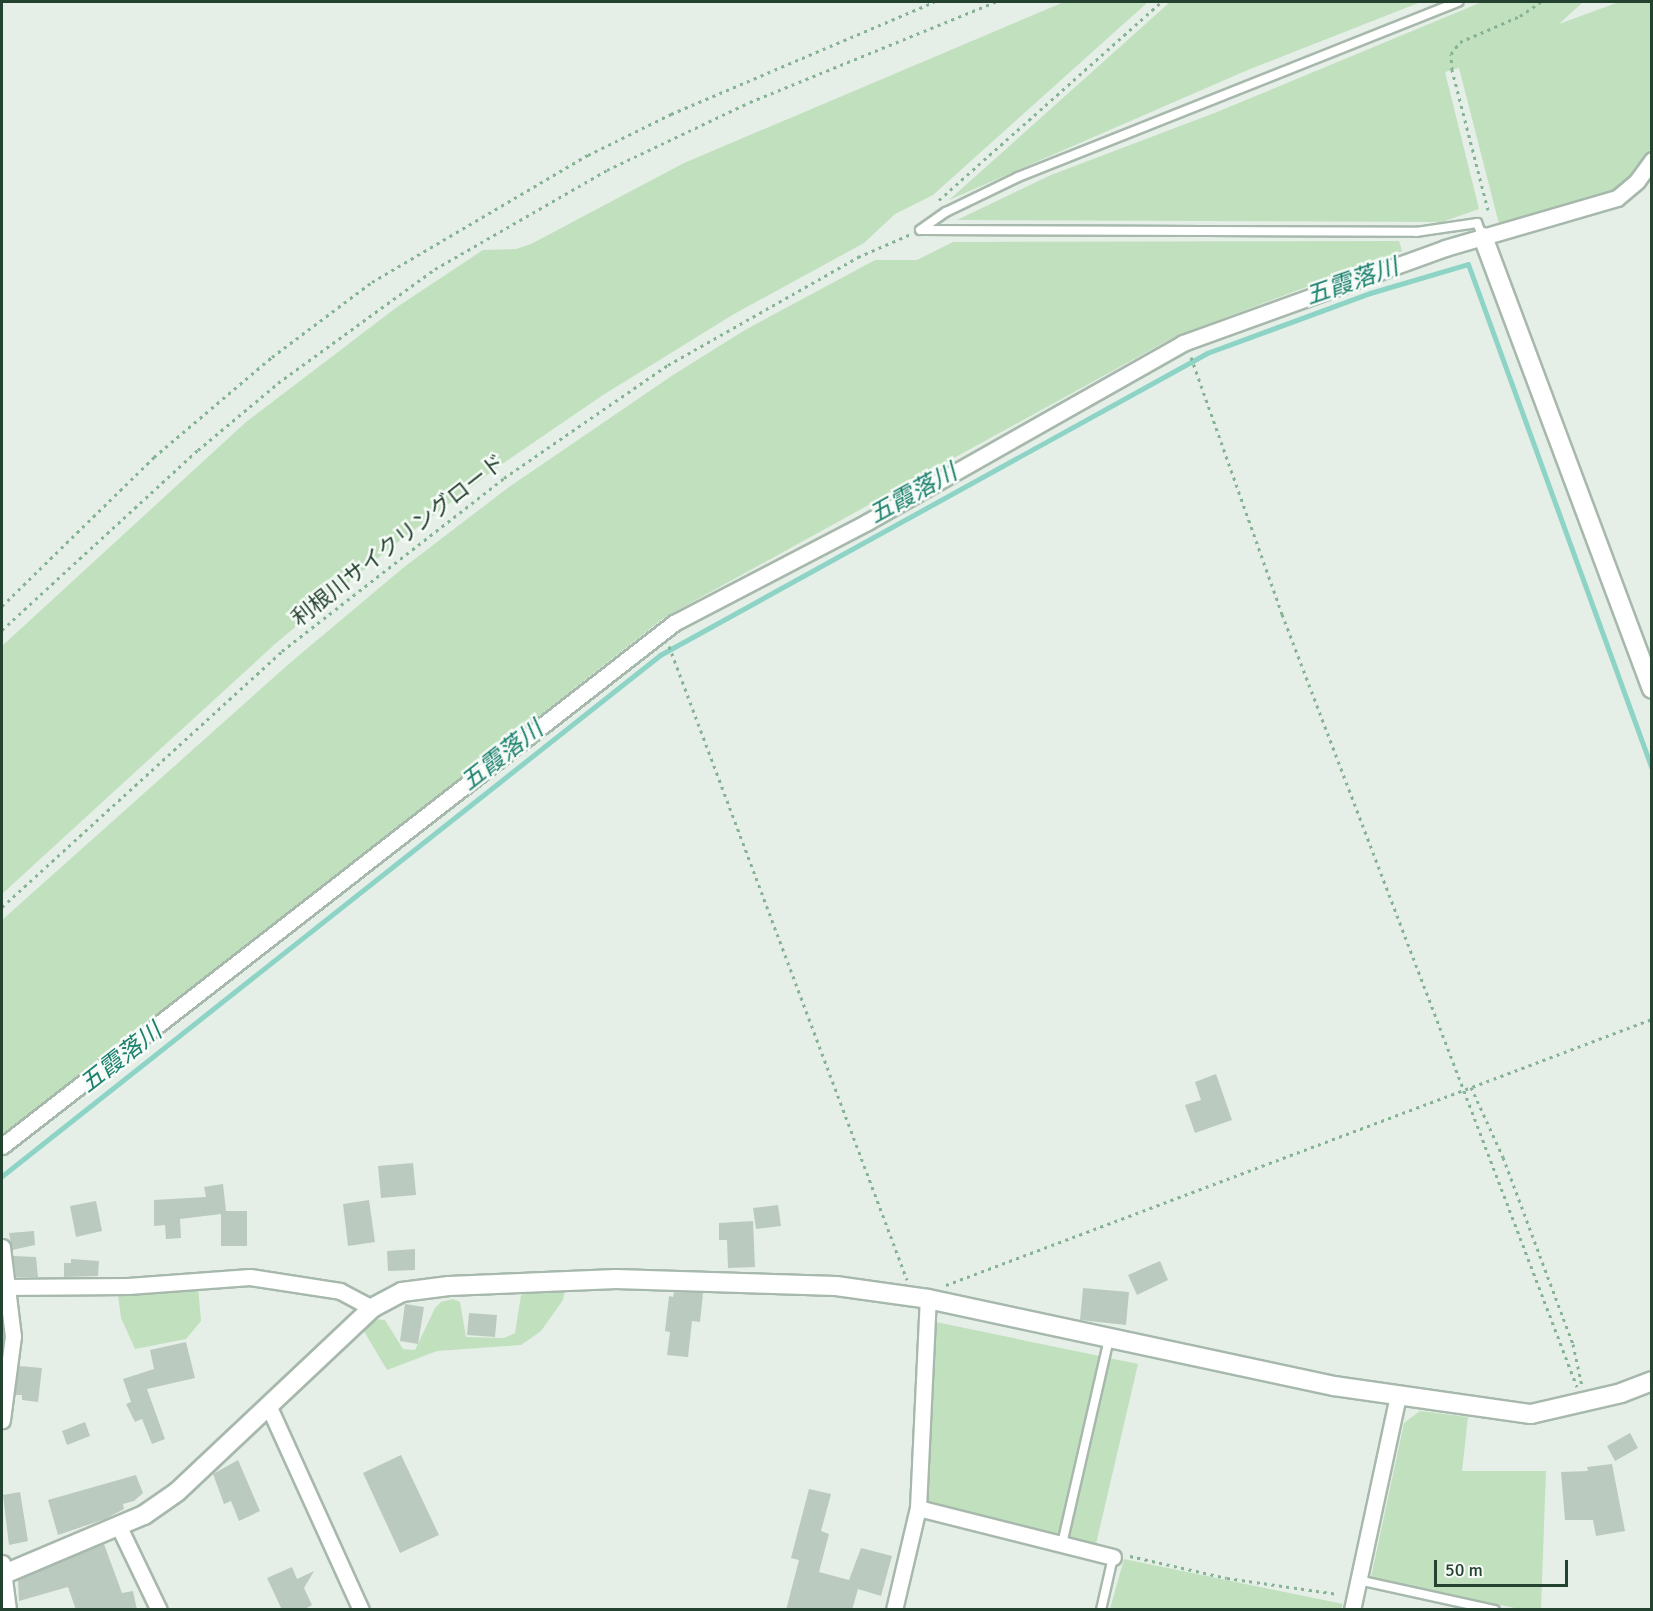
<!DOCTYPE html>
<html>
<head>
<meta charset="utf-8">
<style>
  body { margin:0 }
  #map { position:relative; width:1653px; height:1611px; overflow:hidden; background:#e5efe7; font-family:Signika,"Noto Sans JP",sans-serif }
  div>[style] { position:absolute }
  .green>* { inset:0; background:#c1e0be }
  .stream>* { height:5px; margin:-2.5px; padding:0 2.5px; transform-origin:2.5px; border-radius:2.5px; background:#8dd4c6 }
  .building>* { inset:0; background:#bacabf }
  .path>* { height:3px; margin-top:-1.5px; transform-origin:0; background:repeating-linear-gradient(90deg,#85b394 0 3px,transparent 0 7.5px) }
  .roads { filter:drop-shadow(2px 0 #a7b8ac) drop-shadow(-2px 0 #a7b8ac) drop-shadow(0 2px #a7b8ac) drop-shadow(0 -2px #a7b8ac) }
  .service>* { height:8px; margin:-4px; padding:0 4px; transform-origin:4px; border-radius:4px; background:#fff }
  .minor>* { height:15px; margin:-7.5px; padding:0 7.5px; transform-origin:7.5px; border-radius:7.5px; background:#fff }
  .tertiary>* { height:18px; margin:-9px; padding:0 9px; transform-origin:9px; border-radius:9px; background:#fff }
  span { translate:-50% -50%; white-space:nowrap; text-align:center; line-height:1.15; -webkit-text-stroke:5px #f6fbf7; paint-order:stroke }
  .street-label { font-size:22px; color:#23422f }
  .water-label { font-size:24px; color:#1b806d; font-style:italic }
  .frame { position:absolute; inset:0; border:3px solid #23422f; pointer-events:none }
  .scale { position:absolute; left:1434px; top:1560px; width:134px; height:27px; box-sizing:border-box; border:3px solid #23422f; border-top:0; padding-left:8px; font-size:18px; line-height:21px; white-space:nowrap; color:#23422f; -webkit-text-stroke:4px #f6fbf7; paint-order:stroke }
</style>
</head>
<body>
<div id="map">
  <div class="green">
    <div style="clip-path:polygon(1064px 2px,1148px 2px,933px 195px,895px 214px,864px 243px,734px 314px,603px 395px,495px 469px,390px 548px,275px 644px,2px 894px,2px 646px,246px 422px,397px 307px,483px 250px,516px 249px,531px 244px,684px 163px)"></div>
    <div style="clip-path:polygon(1170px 2px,1421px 2px,1250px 69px,949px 200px)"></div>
    <div style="clip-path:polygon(1482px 2px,1583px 2px,1559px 24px,1619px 2px,1651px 2px,1651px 148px,1630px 181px,1617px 191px,1499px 224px,1459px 68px,1445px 72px,1479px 209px,1442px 222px,957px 220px,1051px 175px,1217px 112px)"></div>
    <div style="clip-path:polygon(1399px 241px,1402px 251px,1174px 337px,665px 617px,2px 1138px,2px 920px,291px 662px,403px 568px,509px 487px,673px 375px,745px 330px,875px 260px,917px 260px,953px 242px)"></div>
    <div style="clip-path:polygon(198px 1287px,201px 1321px,186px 1339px,135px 1349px,121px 1318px,118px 1295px)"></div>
    <div style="clip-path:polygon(565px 1289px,563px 1300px,541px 1331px,521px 1345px,437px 1351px,387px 1370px,362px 1328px,373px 1319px,385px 1320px,403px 1349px,415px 1350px,435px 1308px,441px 1302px,453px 1299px,460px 1302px,466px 1337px,504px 1338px,515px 1333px,521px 1295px,529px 1290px)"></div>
    <div style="clip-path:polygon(936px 1322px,1138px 1364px,1096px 1544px,928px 1505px)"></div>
    <div style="clip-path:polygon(1420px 1411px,1468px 1417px,1462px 1471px,1546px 1471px,1541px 1609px,1519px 1609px,1371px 1577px,1404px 1423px)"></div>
    <div style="clip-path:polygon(1124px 1559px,1343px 1604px,1341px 1609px,1110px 1609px)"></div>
  </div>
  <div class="stream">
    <div style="left:2px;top:1176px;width:839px;rotate:-38.37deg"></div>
    <div style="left:660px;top:655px;width:625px;rotate:-28.9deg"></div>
    <div style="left:1207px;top:353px;width:174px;rotate:-20.2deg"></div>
    <div style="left:1370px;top:293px;width:102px;rotate:-16.5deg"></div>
    <div style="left:1468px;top:264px;width:537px;rotate:69.98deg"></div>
  </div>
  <div class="building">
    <div style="clip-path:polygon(1216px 1074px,1232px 1120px,1195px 1133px,1185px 1105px,1201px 1100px,1195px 1082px)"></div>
    <div style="clip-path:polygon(413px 1163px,416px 1195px,381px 1198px,378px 1166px)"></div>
    <div style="clip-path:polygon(223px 1184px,226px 1211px,247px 1211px,247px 1246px,221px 1246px,221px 1214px,180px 1219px,181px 1238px,166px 1239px,165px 1225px,154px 1226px,154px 1200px,206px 1197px,204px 1187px)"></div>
    <div style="clip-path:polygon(369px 1200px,375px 1242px,348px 1246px,343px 1204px)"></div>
    <div style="clip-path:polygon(96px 1201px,102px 1231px,76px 1237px,70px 1206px)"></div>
    <div style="clip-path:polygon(778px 1205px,781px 1226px,756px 1229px,753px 1208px)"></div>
    <div style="clip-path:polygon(753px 1221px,755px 1267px,728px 1268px,727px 1240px,719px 1240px,719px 1223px)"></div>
    <div style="clip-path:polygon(34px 1231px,35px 1245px,12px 1250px,9px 1233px)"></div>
    <div style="clip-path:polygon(415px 1249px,415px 1270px,388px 1271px,387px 1251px)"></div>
    <div style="clip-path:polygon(13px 1256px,36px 1257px,38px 1277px,16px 1277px)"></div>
    <div style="clip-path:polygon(71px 1259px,99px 1261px,98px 1276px,64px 1277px,64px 1263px,71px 1263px)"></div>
    <div style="clip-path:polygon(1160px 1261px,1168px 1280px,1137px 1295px,1128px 1275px)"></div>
    <div style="clip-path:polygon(1083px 1288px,1129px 1292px,1126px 1325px,1080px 1320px)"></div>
    <div style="clip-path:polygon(674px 1292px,703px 1293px,700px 1322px,692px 1321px,688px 1357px,667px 1355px,670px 1332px,665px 1331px,669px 1296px,673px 1297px)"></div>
    <div style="clip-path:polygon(405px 1304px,424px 1307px,418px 1344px,400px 1341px)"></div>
    <div style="clip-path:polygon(469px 1313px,497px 1315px,495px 1337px,467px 1335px)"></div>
    <div style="clip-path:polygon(186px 1342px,195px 1378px,147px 1389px,165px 1439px,152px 1444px,142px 1419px,135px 1422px,126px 1404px,131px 1402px,123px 1379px,154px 1369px,150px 1350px)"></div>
    <div style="clip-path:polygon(19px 1366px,42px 1368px,38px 1402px,22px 1400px,22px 1395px,15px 1395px)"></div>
    <div style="clip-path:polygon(85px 1422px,90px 1436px,67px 1445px,62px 1431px)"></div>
    <div style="clip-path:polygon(1630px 1433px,1638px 1448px,1615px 1461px,1607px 1446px)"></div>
    <div style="clip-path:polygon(401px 1455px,439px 1535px,400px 1553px,363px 1473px)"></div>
    <div style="clip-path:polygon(238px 1460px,260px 1511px,239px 1521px,231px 1501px,224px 1504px,213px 1474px)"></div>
    <div style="clip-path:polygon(1612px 1464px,1625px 1531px,1596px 1536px,1593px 1520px,1565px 1520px,1561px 1472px,1588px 1471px,1587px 1467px)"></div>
    <div style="clip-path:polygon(136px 1475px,143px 1493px,134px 1501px,123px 1504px,124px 1509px,105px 1519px,58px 1535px,48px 1500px)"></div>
    <div style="clip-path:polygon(809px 1489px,831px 1494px,821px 1531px,829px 1534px,819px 1572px,849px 1580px,861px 1548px,892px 1556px,881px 1596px,858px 1589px,852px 1610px,786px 1610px,799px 1560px,791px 1558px)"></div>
    <div style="clip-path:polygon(20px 1492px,28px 1541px,9px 1545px,3px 1495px)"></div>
    <div style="clip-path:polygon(104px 1544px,122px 1593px,133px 1591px,137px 1610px,76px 1610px,68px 1587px,19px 1601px,18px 1580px)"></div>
    <div style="clip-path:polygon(292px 1567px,297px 1579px,314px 1571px,304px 1588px,312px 1605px,303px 1610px,282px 1610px,267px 1578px)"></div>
  </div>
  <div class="path">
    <div style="left:939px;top:200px;width:297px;rotate:-41.7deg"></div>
    <div style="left:1488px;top:210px;width:145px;rotate:-104.4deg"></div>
    <div style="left:1452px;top:70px;width:16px;rotate:-94deg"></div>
    <div style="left:1451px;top:54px;width:15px;rotate:-53deg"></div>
    <div style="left:1460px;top:42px;width:65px;rotate:-23.4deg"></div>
    <div style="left:1520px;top:16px;width:25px;rotate:-34deg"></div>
    <div style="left:1191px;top:357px;width:273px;rotate:70.5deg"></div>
    <div style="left:1282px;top:614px;width:827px;rotate:69.11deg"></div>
    <div style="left:2px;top:606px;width:213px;rotate:-44.4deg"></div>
    <div style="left:154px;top:457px;width:155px;rotate:-40.3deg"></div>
    <div style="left:272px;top:357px;width:125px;rotate:-36.9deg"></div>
    <div style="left:372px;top:282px;width:251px;rotate:-30.5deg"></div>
    <div style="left:588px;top:155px;width:93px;rotate:-26.3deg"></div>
    <div style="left:671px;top:114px;width:286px;rotate:-23.1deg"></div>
    <div style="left:2px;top:630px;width:266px;rotate:-42.6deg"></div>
    <div style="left:198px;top:450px;width:104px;rotate:-39.9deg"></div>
    <div style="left:278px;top:383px;width:194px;rotate:-36deg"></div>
    <div style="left:435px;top:269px;width:198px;rotate:-29.9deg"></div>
    <div style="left:607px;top:170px;width:158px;rotate:-25.4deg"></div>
    <div style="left:750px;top:102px;width:265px;rotate:-22.2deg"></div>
    <div style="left:669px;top:646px;width:677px;rotate:69.42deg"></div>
    <div style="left:2px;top:907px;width:379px;rotate:-42.4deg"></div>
    <div style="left:282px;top:651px;width:281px;rotate:-37.9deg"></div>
    <div style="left:504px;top:478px;width:199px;rotate:-34.6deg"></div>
    <div style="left:668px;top:365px;width:219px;rotate:-29.6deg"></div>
    <div style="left:858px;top:257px;width:58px;rotate:-23.5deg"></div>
    <div style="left:1471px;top:1087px;width:77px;rotate:65.4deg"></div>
    <div style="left:1503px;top:1157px;width:200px;rotate:69.5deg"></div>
    <div style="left:1573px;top:1344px;width:43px;rotate:77.9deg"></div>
    <div style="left:946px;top:1285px;width:754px;rotate:-20.64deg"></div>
    <div style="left:1130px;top:1556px;width:99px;rotate:12.8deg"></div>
    <div style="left:1227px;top:1578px;width:112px;rotate:8.2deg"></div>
  </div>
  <div class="roads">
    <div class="service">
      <div style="left:920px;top:230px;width:32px;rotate:-35deg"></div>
      <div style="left:946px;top:212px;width:80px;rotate:-25.9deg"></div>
      <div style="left:1018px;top:177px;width:474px;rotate:-21.7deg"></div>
      <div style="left:921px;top:230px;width:495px;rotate:0.2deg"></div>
      <div style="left:1416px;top:232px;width:62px;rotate:-8.4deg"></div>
      <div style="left:1477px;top:223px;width:15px;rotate:67deg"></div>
      <div style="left:1062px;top:1544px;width:211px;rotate:-77.1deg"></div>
      <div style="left:1358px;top:1580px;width:140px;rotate:12.4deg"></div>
      <div style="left:1101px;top:1610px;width:54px;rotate:-77.2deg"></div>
    </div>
    <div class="minor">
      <div style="left:2px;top:1146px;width:852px;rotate:-37.89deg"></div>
      <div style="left:674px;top:623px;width:218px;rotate:-27.6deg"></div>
      <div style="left:867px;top:522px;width:363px;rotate:-29.5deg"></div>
      <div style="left:1183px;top:343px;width:279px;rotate:-19.9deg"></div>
      <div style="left:1445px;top:248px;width:179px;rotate:-16.2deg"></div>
      <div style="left:1617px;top:198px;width:26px;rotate:-40deg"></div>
      <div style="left:1637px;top:181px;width:26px;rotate:-54deg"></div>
      <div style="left:2px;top:1247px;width:90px;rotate:83deg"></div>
      <div style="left:13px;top:1336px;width:85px;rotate:97.5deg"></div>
      <div style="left:2px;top:1287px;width:126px;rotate:-0.5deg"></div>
      <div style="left:128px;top:1286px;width:122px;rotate:-4.2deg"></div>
      <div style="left:250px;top:1277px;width:91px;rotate:8.8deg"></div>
      <div style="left:340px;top:1291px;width:36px;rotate:28deg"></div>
      <div style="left:268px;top:1405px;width:225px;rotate:65.6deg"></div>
      <div style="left:918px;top:1508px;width:201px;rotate:14.1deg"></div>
      <div style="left:119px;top:1527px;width:92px;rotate:64.3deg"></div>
      <div style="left:2px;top:1563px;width:47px;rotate:82.7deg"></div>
      <div style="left:894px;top:1610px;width:105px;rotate:-76.8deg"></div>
      <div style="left:918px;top:1508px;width:209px;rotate:-87.3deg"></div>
      <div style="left:1352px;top:1610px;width:220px;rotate:-77.9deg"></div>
    </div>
    <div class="tertiary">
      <div style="left:1483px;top:237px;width:482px;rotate:69.5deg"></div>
      <div style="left:2px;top:1575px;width:154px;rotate:-22.9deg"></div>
      <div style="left:144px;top:1515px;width:40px;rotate:-34.9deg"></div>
      <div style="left:177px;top:1492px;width:268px;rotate:-43.3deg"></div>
      <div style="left:372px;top:1308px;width:34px;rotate:-28deg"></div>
      <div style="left:402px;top:1292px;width:47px;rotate:-7.3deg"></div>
      <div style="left:449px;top:1286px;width:167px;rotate:-2.4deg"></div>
      <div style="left:616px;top:1279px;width:220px;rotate:1.8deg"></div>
      <div style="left:836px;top:1286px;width:93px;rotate:8deg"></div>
      <div style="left:928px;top:1299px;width:415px;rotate:12.1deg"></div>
      <div style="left:1334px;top:1386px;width:199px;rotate:8.1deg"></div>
      <div style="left:1531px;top:1414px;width:92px;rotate:-13.1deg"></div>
      <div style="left:1621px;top:1393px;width:33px;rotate:-21deg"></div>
    </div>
  </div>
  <div class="street-label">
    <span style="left:398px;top:540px;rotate:-38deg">利根川サイクリングロード</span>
  </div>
  <div class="water-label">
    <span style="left:1352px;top:282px;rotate:-19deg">五霞落川</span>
    <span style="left:913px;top:494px;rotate:-29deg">五霞落川</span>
    <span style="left:502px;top:756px;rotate:-38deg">五霞落川</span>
    <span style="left:121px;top:1058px;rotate:-38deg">五霞落川</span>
  </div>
  <div class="frame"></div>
  <div class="scale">50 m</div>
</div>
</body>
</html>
